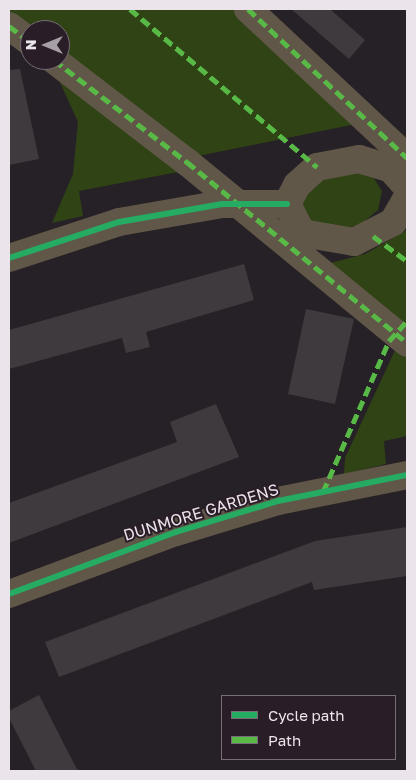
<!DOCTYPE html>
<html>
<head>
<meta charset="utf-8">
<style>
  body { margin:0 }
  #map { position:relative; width:416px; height:780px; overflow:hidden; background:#262126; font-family:"Golos Text",sans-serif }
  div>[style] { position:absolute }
  .green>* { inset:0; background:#304314 }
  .building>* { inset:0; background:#3f3a3d }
  .minor>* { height:28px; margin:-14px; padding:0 14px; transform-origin:14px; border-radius:14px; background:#605748 }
  .quiet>* { height:5px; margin-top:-2.5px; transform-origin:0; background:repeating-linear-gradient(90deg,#58b947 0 10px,transparent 0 15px) }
  .cycleway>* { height:6px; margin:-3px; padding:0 3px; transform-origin:3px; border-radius:3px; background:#26ab63 }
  span { translate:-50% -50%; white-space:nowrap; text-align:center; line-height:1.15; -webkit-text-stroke:4px #291e28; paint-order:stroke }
  .street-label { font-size:16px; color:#ebe4eb }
  .frame { position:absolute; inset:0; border:10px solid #ebe4eb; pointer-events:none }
  .legend { position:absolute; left:221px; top:695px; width:175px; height:65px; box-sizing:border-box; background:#291e28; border:1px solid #776d76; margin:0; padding:6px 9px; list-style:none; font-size:15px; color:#ebe4eb }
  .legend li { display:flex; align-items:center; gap:10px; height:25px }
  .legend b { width:25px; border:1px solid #776d76 }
  .north { position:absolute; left:20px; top:20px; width:50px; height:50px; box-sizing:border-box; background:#291e28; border:1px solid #776d76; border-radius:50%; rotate:270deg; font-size:14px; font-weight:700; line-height:20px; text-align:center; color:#ebe4eb }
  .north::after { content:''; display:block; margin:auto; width:18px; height:22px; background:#a6a0a6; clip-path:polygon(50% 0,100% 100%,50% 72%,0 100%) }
</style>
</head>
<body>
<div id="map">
  <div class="green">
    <div style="clip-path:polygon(9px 9px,238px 9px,361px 123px,198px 156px,60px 55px,60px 30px,30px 30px,9px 18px)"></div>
    <div style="clip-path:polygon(53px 67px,183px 171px,79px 191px,83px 216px,52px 223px,73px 174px,78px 122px)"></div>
    <div style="clip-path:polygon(357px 172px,373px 177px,382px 191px,378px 210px,361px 224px,336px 232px,310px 226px,300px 203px,318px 181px)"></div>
    <div style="clip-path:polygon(407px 230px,407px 328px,330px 263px,365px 254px)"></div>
    <div style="clip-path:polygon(397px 346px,407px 354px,407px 436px,384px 441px,386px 464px,344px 474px,345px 458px)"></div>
  </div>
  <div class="building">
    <div style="clip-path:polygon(291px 9px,330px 9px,365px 40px,349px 59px)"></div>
    <div style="clip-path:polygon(20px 69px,39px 159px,9px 165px,9px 70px)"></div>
    <div style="clip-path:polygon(244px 264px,254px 300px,146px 332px,150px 347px,126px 353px,122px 338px,9px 369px,9px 330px)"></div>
    <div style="clip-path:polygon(306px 309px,354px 319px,335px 404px,288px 394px)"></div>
    <div style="clip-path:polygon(216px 404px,239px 457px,9px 543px,9px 503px,177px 442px,170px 422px)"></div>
    <div style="clip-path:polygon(407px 527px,407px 576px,314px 590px,312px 582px,59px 677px,45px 642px,315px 541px)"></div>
    <div style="clip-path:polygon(39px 695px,68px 752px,78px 771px,36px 771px,9px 718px,9px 711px)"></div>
  </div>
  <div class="minor">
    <div style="left:248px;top:9px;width:218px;rotate:43.1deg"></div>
    <div style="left:9px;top:26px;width:26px;rotate:37deg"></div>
    <div style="left:54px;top:60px;width:168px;rotate:37.5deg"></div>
    <div style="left:187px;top:162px;width:285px;rotate:39.4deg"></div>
    <div style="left:287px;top:204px;width:33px;rotate:63deg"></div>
    <div style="left:302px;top:233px;width:53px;rotate:9.8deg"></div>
    <div style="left:354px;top:242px;width:44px;rotate:-27.1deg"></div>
    <div style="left:393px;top:222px;width:28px;rotate:-60deg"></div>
    <div style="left:287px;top:204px;width:21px;rotate:-62deg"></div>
    <div style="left:297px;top:185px;width:27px;rotate:-42deg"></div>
    <div style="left:317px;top:167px;width:43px;rotate:-10.8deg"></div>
    <div style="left:359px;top:159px;width:34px;rotate:17deg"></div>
    <div style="left:391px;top:169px;width:24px;rotate:48deg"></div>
    <div style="left:9px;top:258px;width:116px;rotate:-18.1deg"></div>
    <div style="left:119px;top:222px;width:105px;rotate:-9.9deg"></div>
    <div style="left:222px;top:204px;width:65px"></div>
    <div style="left:9px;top:594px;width:178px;rotate:-20.4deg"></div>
    <div style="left:176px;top:532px;width:107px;rotate:-16.9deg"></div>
    <div style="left:278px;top:501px;width:132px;rotate:-11.4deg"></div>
  </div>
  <div class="quiet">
    <div style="left:130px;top:9px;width:245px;rotate:40.2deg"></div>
    <div style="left:248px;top:9px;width:218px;rotate:43.1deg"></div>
    <div style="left:9px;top:26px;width:26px;rotate:37deg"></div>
    <div style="left:54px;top:60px;width:168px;rotate:37.5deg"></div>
    <div style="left:187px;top:162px;width:285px;rotate:39.4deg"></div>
    <div style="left:373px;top:236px;width:42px;rotate:36.3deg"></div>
    <div style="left:323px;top:492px;width:165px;rotate:-66.4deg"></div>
    <div style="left:389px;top:341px;width:27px;rotate:-48deg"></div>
  </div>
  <div class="cycleway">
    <div style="left:9px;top:258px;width:116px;rotate:-18.1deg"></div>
    <div style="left:119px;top:222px;width:105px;rotate:-9.9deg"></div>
    <div style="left:222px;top:204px;width:65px"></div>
    <div style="left:9px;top:594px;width:178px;rotate:-20.4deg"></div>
    <div style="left:176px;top:532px;width:107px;rotate:-16.9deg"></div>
    <div style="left:278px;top:501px;width:132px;rotate:-11.4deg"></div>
  </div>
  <div class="street-label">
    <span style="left:201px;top:512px;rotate:-17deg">DUNMORE GARDENS</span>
  </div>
  <div class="frame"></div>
  <ul class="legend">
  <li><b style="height:6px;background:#26ab63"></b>Cycle path</li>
  <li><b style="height:6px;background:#58b947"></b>Path</li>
  </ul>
  <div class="north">N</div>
</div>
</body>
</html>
